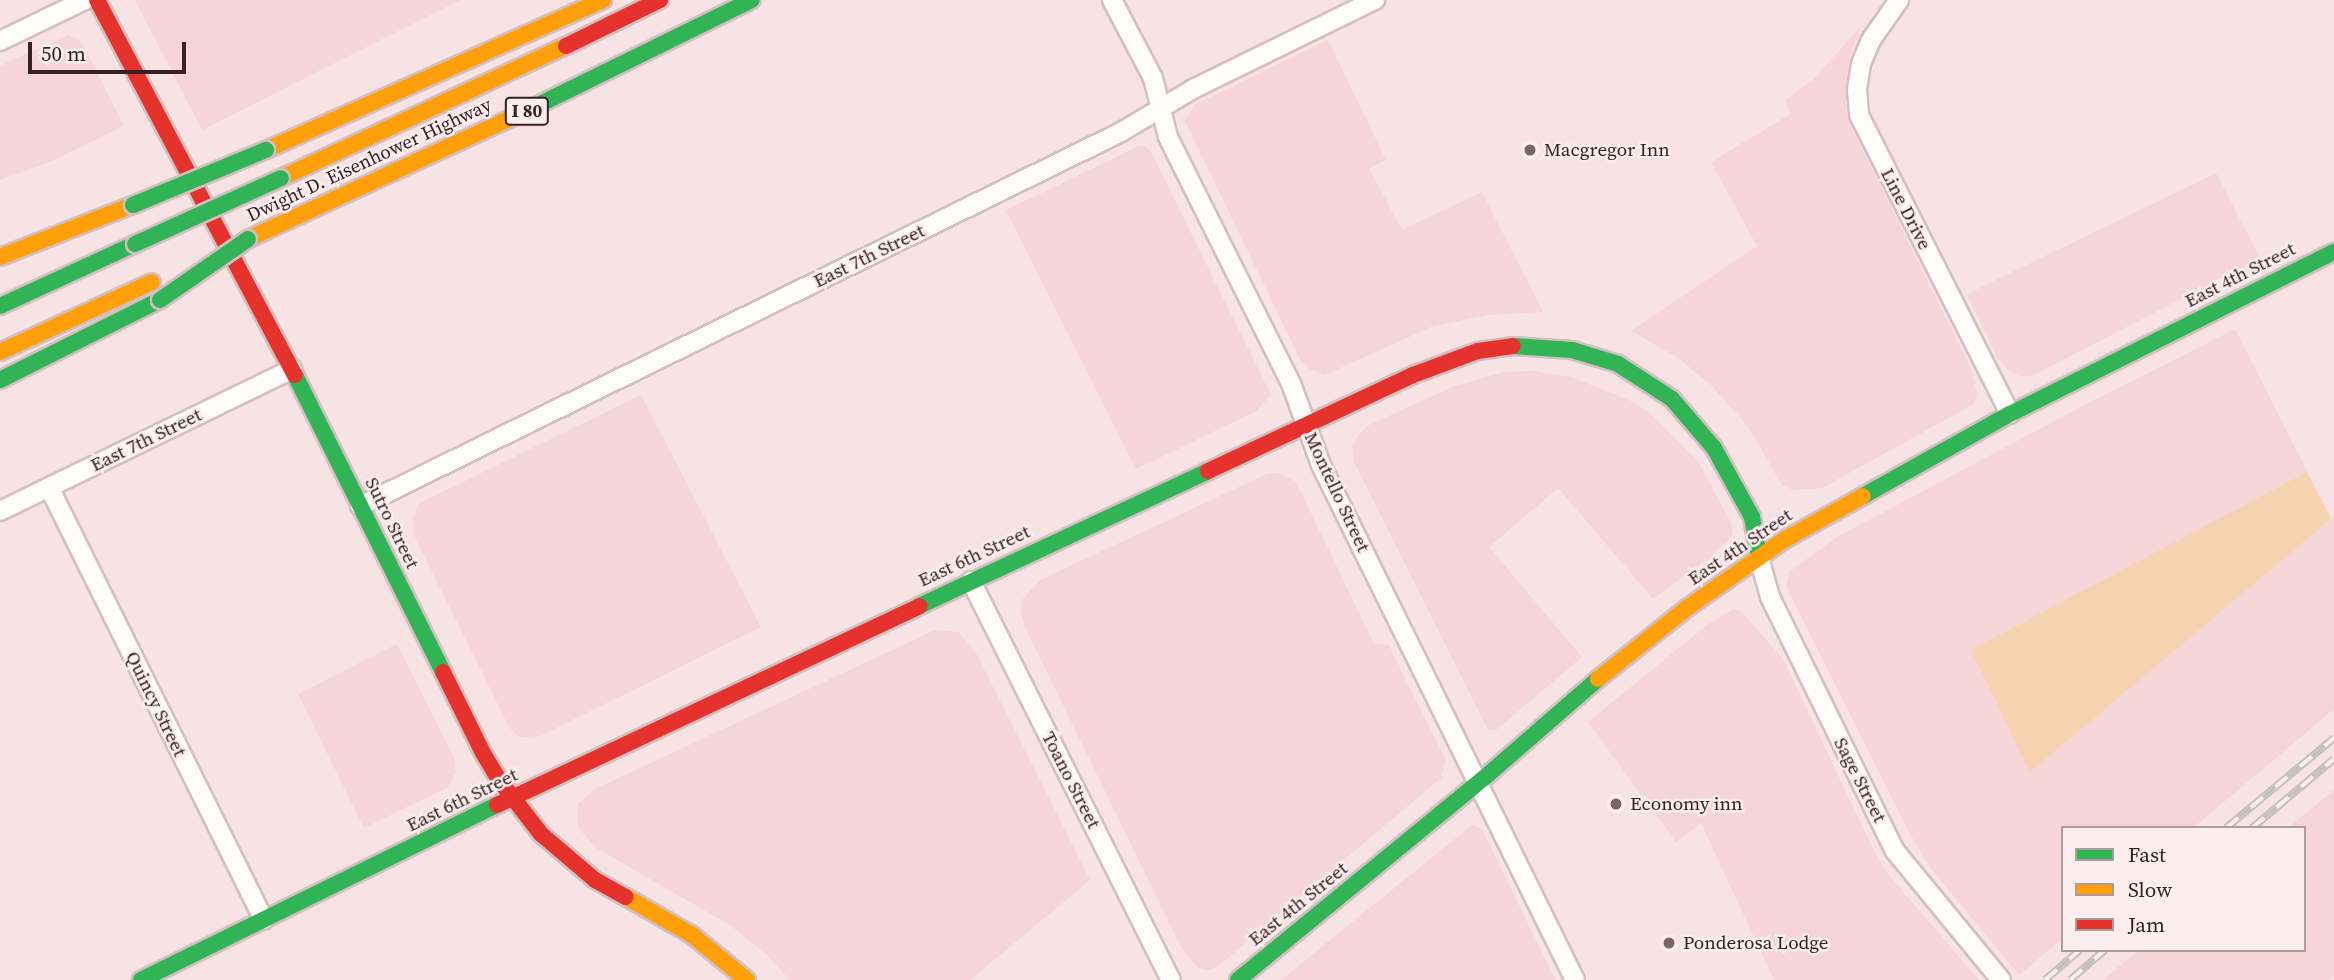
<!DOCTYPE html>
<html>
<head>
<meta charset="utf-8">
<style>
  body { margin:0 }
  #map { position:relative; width:2334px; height:980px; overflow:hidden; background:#f7e2e4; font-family:"Source Serif 4",serif }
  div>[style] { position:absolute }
  .built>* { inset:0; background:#f5d5d7 }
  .green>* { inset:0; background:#f6d3b0 }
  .roads { filter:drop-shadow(2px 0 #d3bfc0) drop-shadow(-2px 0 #d3bfc0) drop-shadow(0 2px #d3bfc0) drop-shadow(0 -2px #d3bfc0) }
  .street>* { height:18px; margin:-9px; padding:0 9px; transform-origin:9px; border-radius:9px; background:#fefbfb }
  .fast>* { height:16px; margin:-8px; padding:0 8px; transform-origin:8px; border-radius:8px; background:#30b455 }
  .slow>* { height:16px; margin:-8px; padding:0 8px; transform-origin:8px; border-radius:8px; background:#ff9f0a }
  .jam>* { height:16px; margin:-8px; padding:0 8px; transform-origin:8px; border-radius:8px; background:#e5322d }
  .rail>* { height:8px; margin-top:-4px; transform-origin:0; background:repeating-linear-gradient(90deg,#fbeeef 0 16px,#c6bfc0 0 32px); box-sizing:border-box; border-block:2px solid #c6bfc0 }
  .bridges { filter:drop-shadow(2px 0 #d3bfc0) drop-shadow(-2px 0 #d3bfc0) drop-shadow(0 2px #d3bfc0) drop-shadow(0 -2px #d3bfc0) }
  .fast-bridge>* { height:16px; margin:-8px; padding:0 8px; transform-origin:8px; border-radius:8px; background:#30b455 }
  .dots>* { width:19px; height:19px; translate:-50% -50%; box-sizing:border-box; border:4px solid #fbeeef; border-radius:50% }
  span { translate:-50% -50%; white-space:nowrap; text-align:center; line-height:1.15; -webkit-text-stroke:5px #fbeeef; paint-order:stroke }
  .shield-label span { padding:2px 5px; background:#fbeeef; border:2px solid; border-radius:5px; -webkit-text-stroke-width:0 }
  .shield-label { font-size:18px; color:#362022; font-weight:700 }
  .poi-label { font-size:19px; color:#362022 }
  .left { translate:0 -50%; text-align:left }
  .street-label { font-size:19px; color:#362022 }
  .legend { position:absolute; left:2061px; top:826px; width:245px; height:126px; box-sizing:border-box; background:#fbeeef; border:2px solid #ac9c9d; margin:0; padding:9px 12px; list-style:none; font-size:21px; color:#362022 }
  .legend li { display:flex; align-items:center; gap:14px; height:35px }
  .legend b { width:35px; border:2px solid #ac9c9d }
  .scale { position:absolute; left:28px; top:42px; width:158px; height:32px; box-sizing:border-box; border:4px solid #362022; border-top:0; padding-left:9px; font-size:21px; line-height:24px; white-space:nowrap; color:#362022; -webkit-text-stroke:5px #fbeeef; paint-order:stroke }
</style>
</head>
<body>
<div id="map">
  <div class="built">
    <div style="clip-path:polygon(135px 0,460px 0,202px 130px)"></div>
    <div style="clip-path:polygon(1861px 26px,1849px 57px,1846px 101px,1849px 122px,1971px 369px,1977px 394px,1974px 404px,1822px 488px,1793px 490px,1782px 485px,1749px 428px,1712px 386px,1677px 357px,1631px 331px,1757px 246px,1711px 162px,1791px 114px,1785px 100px,1813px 80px)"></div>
    <div style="clip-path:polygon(69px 35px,81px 41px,124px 126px,52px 161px,0 180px,0 66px)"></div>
    <div style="clip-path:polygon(1328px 40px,1386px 160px,1369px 169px,1402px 230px,1482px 192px,1543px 312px,1487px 315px,1433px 326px,1325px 375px,1310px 369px,1300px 359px,1185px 121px,1194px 105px)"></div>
    <div style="clip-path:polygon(1139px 146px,1145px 146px,1151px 152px,1271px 395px,1256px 411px,1136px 469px,1006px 210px)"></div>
    <div style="clip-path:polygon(2216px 173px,2260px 258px,2032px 376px,2020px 376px,2008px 370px,1998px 358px,1967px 294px)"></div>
    <div style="clip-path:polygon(2235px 329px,2331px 518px,2334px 516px,2334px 709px,2193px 828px,2063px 828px,2063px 938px,2019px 975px,1932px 870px,1909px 832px,1786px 586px,1789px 572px,1839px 536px,2077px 409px)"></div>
    <div style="clip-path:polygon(1535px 371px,1571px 377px,1631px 401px,1649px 412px,1699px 463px,1731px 523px,1733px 535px,1709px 558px,1653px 599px,1558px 488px,1489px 547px,1582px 657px,1496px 730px,1488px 730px,1354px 462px,1352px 447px,1357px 437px,1367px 426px,1452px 387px,1504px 372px)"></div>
    <div style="clip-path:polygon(641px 395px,761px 627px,540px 736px,519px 737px,509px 727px,414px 535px,413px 516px,420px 503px)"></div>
    <div style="clip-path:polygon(1278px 473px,1296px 482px,1374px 644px,1389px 645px,1446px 761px,1441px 778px,1217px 967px,1207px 970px,1198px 968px,1182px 949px,1026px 629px,1021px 615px,1022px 600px,1040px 580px,1267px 474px)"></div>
    <div style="clip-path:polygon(1733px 609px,1742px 612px,1783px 659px,1875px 853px,1888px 874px,1979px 980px,1774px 980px,1701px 823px,1676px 842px,1588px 722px,1707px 625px)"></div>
    <div style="clip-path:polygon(935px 630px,959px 632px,976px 653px,1090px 880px,970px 980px,790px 980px,766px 954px,730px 925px,598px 849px,578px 828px,578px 804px,595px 789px)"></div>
    <div style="clip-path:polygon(397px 644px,454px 758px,456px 772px,448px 787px,364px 828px,298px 694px)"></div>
    <div style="clip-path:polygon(2334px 790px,2334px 976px,2329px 980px,2103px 980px,2139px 950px,2304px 950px,2304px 828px,2288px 828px)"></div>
    <div style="clip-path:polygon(1472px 825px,1481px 828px,1556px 980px,1281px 980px)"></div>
  </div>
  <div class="green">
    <div style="clip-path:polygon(2307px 472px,2331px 519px,2030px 772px,1971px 650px)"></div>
  </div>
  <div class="roads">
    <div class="street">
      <div style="left:1112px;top:0;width:88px;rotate:62.3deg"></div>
      <div style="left:1153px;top:78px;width:61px;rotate:75.7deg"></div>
      <div style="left:1168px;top:137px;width:278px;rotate:63.5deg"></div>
      <div style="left:1292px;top:386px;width:84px;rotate:69.8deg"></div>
      <div style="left:1321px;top:465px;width:574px;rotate:63.75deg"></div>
      <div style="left:1899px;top:0;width:49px;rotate:125deg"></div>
      <div style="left:1871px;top:40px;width:26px;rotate:113deg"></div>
      <div style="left:1861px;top:64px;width:26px;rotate:99deg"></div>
      <div style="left:1857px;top:90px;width:25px;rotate:85deg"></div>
      <div style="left:1859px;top:115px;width:335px;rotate:63.2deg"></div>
      <div style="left:0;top:41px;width:94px;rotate:-25.8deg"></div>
      <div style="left:49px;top:487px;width:483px;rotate:63.6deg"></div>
      <div style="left:360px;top:506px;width:848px;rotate:-26.17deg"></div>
      <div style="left:1121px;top:132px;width:84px;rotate:-30.8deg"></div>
      <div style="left:1193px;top:89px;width:203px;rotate:-26.1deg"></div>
      <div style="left:0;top:511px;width:325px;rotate:-25.9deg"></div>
      <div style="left:1759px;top:557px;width:41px;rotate:74.6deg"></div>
      <div style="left:1770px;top:597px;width:283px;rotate:63.8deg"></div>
      <div style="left:1895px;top:851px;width:167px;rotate:50.6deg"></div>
      <div style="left:971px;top:581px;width:446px;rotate:63.4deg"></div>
    </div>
    <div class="fast">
      <div style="left:520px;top:114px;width:258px;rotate:-26.2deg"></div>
      <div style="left:0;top:306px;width:149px;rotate:-24.7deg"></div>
      <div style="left:1513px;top:346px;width:59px;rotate:3.9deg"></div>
      <div style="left:1572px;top:350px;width:48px;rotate:16.9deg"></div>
      <div style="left:1618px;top:364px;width:64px;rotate:32.9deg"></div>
      <div style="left:1672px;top:399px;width:65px;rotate:49.4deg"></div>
      <div style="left:1714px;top:448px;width:79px;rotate:61.2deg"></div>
      <div style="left:1752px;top:517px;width:41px;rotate:80.1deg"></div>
      <div style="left:295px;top:375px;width:332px;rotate:63.5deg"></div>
      <div style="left:0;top:380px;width:179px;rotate:-26.6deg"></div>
      <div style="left:1863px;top:496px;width:168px;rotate:-29.2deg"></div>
      <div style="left:2010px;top:414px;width:362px;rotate:-26.6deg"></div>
      <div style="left:919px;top:606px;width:319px;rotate:-25deg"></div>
      <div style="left:141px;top:980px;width:397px;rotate:-26.2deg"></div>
      <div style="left:1238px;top:980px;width:318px;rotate:-39.4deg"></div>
      <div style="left:1484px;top:778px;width:151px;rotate:-41deg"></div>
    </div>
    <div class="slow">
      <div style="left:266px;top:150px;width:369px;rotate:-24deg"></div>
      <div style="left:281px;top:178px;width:314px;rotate:-24.9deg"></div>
      <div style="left:248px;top:239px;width:299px;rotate:-24.7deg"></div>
      <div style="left:0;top:257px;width:143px;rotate:-21.4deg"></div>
      <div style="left:0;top:352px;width:167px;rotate:-24.7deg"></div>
      <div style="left:1598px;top:679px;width:114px;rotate:-38.6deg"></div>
      <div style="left:1687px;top:608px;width:118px;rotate:-35deg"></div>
      <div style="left:1784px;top:540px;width:90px;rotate:-29.1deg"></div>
      <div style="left:626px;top:897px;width:76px;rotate:29.9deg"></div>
      <div style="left:692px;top:935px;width:71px;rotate:39.3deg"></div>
    </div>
    <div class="jam">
      <div style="left:97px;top:0;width:424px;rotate:62.2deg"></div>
      <div style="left:566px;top:46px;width:105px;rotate:-26.1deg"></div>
      <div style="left:1208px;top:471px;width:226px;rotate:-25.1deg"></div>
      <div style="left:1413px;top:375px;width:69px;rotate:-20.3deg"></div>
      <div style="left:1478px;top:351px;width:35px;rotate:-8deg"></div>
      <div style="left:443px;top:672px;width:90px;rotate:63.7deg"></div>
      <div style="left:483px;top:753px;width:33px;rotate:59deg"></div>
      <div style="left:500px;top:781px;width:67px;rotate:52.3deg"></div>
      <div style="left:541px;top:834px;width:71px;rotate:40.4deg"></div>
      <div style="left:595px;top:880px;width:35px;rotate:29deg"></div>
      <div style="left:497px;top:805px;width:467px;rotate:-25.2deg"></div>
    </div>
  </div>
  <div class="rail">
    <div style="left:2226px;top:828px;width:141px;rotate:-39.8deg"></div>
    <div style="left:2252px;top:828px;width:107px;rotate:-40.1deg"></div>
    <div style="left:2045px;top:980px;width:46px;rotate:-40.6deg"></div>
    <div style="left:2070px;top:980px;width:46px;rotate:-40.6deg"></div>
  </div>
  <div class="bridges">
    <div class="fast-bridge">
      <div style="left:133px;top:205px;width:144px;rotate:-22.5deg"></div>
      <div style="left:135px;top:244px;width:160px;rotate:-24.3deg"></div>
      <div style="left:160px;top:300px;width:107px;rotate:-34.7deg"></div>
    </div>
  </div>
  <div class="dots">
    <div style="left:1530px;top:150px;background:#7a6466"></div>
    <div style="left:1616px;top:804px;background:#7a6466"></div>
    <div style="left:1669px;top:943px;background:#7a6466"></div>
  </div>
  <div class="shield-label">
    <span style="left:527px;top:111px">I 80</span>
  </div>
  <div class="poi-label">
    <span class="left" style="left:1544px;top:150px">Macgregor Inn</span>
    <span class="left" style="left:1630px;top:804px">Economy inn</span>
    <span class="left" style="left:1683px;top:943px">Ponderosa Lodge</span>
  </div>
  <div class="street-label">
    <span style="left:369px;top:160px;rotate:-25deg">Dwight D. Eisenhower Highway</span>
    <span style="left:1906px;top:209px;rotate:63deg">Line Drive</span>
    <span style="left:869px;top:256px;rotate:-26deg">East 7th Street</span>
    <span style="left:2240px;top:275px;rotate:-27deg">East 4th Street</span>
    <span style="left:146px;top:440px;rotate:-26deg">East 7th Street</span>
    <span style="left:1337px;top:492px;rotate:65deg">Montello Street</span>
    <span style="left:392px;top:523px;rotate:64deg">Sutro Street</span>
    <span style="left:1740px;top:547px;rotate:-34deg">East 4th Street</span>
    <span style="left:974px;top:556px;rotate:-25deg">East 6th Street</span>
    <span style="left:156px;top:704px;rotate:64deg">Quincy Street</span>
    <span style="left:1071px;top:780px;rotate:63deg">Toano Street</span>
    <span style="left:1860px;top:780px;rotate:63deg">Sage Street</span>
    <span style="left:462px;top:800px;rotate:-26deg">East 6th Street</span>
    <span style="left:1298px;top:904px;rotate:-39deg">East 4th Street</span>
  </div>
  <ul class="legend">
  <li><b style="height:9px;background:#30b455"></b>Fast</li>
  <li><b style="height:9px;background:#ff9f0a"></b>Slow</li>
  <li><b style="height:9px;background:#e5322d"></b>Jam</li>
  </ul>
  <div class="scale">50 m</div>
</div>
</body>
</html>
